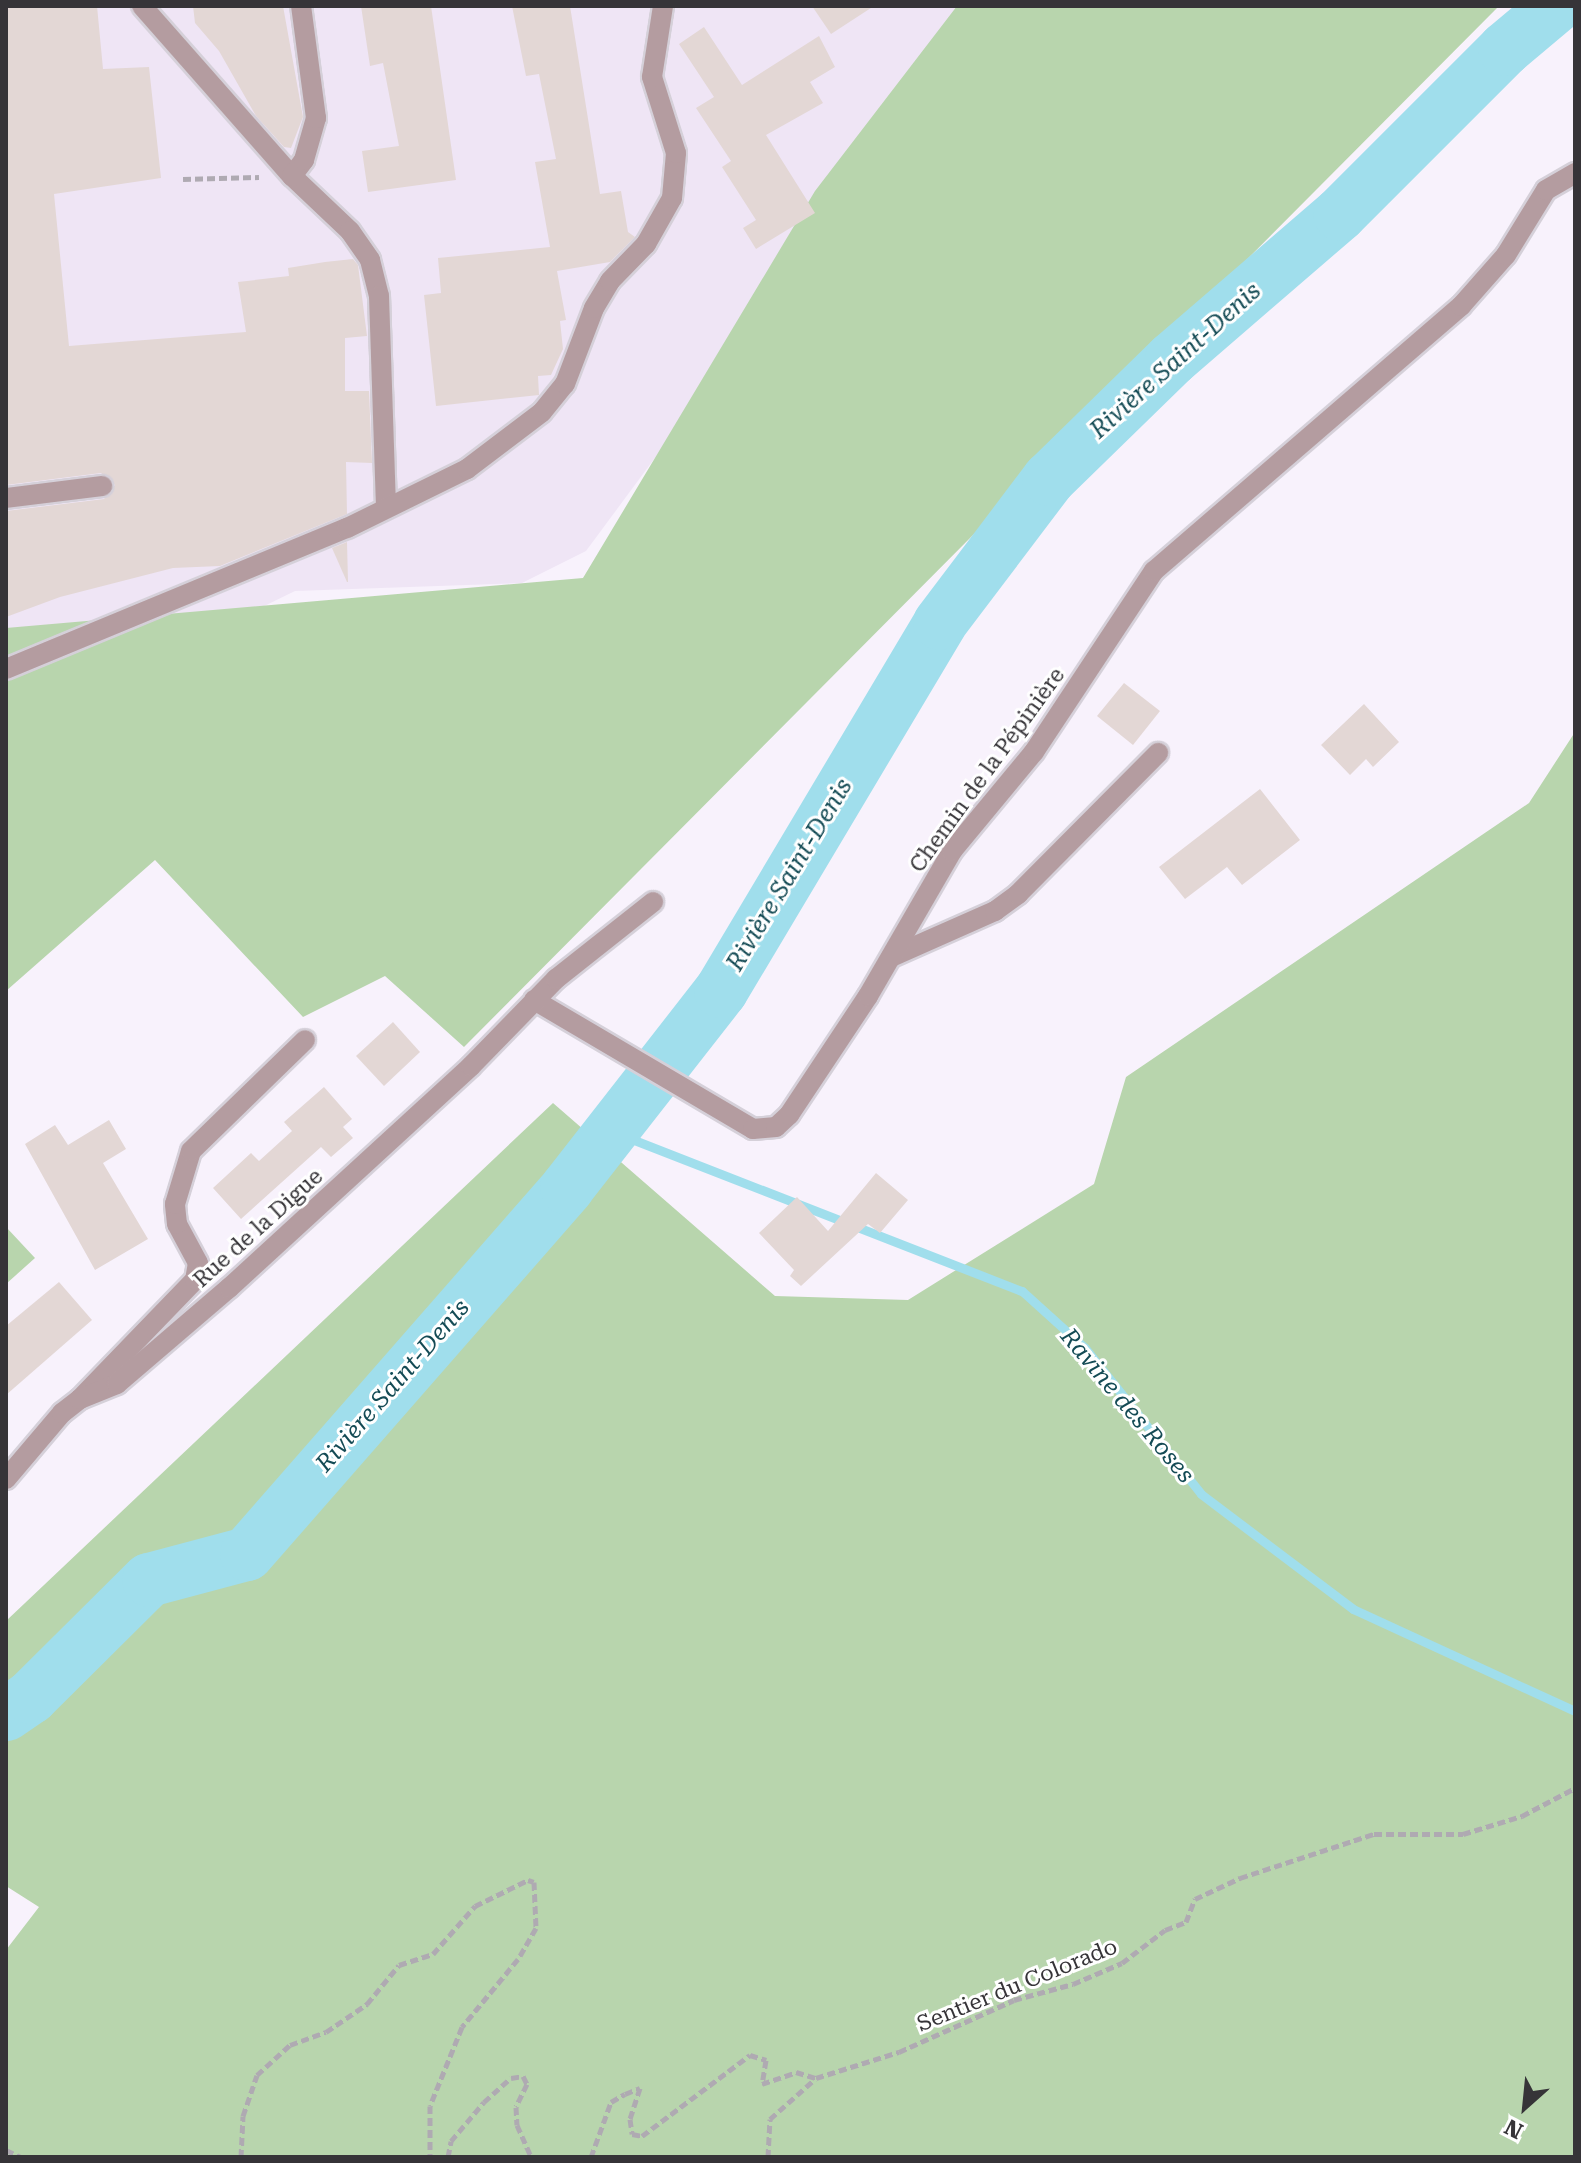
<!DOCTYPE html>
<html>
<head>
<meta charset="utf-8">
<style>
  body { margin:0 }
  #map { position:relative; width:1581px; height:2163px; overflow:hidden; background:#f8f2fc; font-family:"Roboto Serif",serif }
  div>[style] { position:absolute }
  .built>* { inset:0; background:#efe5f5 }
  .green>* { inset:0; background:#b8d5ad }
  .stream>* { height:9px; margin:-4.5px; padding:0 4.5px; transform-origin:4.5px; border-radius:4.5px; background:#a0deec }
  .river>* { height:54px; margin:-27px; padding:0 27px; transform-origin:27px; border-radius:27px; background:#a0deec }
  .building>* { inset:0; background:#e3d7d5 }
  .path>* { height:5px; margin-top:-2.5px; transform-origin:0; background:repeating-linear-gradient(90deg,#afaab2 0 8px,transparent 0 12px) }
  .roads { filter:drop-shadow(2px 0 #d5d0d9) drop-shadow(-2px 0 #d5d0d9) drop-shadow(0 2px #d5d0d9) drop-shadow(0 -2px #d5d0d9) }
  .minor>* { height:20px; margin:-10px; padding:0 10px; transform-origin:10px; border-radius:10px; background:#b49ca0 }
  span { translate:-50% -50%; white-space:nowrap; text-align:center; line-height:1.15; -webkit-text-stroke:6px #fff; paint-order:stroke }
  .street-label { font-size:22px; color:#363438 }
  .water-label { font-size:24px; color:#144b55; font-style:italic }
  .frame { position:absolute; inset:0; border:8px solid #363438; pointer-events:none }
  .north { position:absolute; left:1485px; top:2067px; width:80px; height:80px; -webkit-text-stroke:6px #fff; paint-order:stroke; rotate:207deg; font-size:22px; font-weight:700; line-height:32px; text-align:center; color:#363438 }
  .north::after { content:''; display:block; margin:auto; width:28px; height:36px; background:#363438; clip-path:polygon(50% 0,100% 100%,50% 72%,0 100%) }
</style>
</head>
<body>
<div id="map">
  <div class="built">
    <div style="clip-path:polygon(6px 6px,954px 6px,964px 18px,734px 351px,586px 551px,522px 583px,295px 591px,6px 732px)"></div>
  </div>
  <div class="green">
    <div style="clip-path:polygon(957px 6px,1499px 6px,464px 1047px,385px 976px,303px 1017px,155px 860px,6px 991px,6px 628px,583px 578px,815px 191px)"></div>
    <div style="clip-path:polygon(1575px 732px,1575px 2157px,6px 2157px,6px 1950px,39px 1907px,6px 1886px,6px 1621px,553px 1103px,775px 1296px,908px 1300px,1094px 1184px,1126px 1077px,1529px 803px)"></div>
    <div style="clip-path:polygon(6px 1227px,35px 1258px,6px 1284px)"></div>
  </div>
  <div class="stream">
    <div style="left:611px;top:1131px;width:441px;rotate:21.3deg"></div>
    <div style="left:1022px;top:1291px;width:85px;rotate:42.1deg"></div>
    <div style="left:1085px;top:1348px;width:186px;rotate:51.5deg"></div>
    <div style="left:1201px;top:1494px;width:191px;rotate:37.1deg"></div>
    <div style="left:1353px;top:1609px;width:244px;rotate:24.7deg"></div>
  </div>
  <div class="river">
    <div style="left:6px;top:1714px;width:30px;rotate:-34deg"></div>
    <div style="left:31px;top:1697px;width:166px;rotate:-44.8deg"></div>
    <div style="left:149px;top:1580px;width:101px;rotate:-14.9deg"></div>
    <div style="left:247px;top:1554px;width:486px;rotate:-48.8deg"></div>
    <div style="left:567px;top:1188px;width:250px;rotate:-52deg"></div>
    <div style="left:721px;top:991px;width:428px;rotate:-59.2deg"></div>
    <div style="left:940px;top:623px;width:181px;rotate:-52.9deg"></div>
    <div style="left:1049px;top:479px;width:172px;rotate:-44.3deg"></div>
    <div style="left:1172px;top:359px;width:222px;rotate:-40.8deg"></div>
    <div style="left:1340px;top:214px;width:233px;rotate:-45deg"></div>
    <div style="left:1505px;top:49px;width:67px;rotate:-40.1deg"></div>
  </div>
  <div class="building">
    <div style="clip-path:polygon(6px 6px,97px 6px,103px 69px,149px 67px,161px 178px,54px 194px,69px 346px,246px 332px,238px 282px,289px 276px,288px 268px,325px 262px,353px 259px,358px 265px,367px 336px,345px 338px,345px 391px,369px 391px,372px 463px,346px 462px,347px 514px,220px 566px,173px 568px,60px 597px,6px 617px,6px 511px,104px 499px,115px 485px,101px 473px,6px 485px)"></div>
    <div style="clip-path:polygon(193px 6px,283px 6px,303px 117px,291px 148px,284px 147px,256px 116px,219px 51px,195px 23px)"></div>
    <div style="clip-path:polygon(361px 6px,431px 6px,456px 180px,368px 192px,362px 151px,399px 146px,383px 63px,370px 66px)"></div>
    <div style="clip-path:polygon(512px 6px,570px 6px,600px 194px,621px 191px,628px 232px,635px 237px,610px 262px,557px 271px,566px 320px,560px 321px,563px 349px,551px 375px,538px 376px,539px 395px,436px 406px,424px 295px,441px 293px,438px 258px,550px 247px,535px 162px,556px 159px,539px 74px,526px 76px)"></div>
    <div style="clip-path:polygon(812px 6px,874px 6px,831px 34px)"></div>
    <div style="clip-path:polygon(704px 27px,742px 85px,819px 36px,835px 67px,810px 82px,823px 103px,766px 135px,815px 213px,756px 249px,743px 228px,756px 220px,722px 167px,731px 161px,696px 108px,714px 97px,679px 44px)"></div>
    <div style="clip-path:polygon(347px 542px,348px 582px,347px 582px,332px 548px)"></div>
    <div style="clip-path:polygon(1124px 683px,1160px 711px,1133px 745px,1097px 716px)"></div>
    <div style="clip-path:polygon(1364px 704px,1399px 742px,1373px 767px,1366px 759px,1350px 775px,1321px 745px)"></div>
    <div style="clip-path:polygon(1260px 789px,1300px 840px,1242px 885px,1227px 867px,1185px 899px,1159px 867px)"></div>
    <div style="clip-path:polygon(393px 1022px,420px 1052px,384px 1086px,356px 1056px)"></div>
    <div style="clip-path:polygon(324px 1087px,352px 1119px,343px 1127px,353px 1138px,331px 1157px,321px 1147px,241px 1219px,213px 1188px,251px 1153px,259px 1161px,292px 1131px,284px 1122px)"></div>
    <div style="clip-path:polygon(109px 1120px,126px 1149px,103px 1163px,148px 1239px,95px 1270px,25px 1144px,55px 1125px,68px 1145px)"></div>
    <div style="clip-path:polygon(876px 1173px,908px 1200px,880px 1233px,868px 1224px,801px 1286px,790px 1276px,794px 1270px,759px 1233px,797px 1197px,828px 1231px)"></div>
    <div style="clip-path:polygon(59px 1282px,92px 1320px,6px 1395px,6px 1326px)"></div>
  </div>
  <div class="path">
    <div style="left:183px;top:179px;width:76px;rotate:-1.5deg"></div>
    <div style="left:6px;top:2150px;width:17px;rotate:25deg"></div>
    <div style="left:241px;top:2157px;width:41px;rotate:-87.2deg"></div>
    <div style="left:243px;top:2116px;width:43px;rotate:-71.1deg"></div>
    <div style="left:257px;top:2075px;width:45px;rotate:-42.3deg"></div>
    <div style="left:290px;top:2045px;width:38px;rotate:-20deg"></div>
    <div style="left:326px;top:2032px;width:50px;rotate:-34.3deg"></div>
    <div style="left:367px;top:2004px;width:50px;rotate:-50.6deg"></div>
    <div style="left:399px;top:1965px;width:36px;rotate:-18deg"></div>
    <div style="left:433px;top:1954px;width:64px;rotate:-48.8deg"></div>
    <div style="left:475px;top:1906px;width:59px;rotate:-26.1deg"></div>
    <div style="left:528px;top:1880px;width:6px;rotate:18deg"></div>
    <div style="left:534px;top:1882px;width:46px;rotate:87.5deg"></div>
    <div style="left:536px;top:1928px;width:36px;rotate:120deg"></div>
    <div style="left:518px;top:1959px;width:88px;rotate:129.5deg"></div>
    <div style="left:462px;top:2027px;width:85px;rotate:112.1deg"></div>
    <div style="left:430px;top:2106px;width:51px;rotate:90deg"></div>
    <div style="left:448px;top:2157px;width:16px;rotate:-79deg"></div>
    <div style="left:451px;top:2141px;width:51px;rotate:-49.8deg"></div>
    <div style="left:484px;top:2102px;width:36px;rotate:-42deg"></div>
    <div style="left:511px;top:2078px;width:12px;rotate:-9deg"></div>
    <div style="left:523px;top:2076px;width:9px;rotate:63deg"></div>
    <div style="left:527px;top:2084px;width:25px;rotate:116deg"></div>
    <div style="left:516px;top:2107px;width:18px;rotate:87deg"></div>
    <div style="left:517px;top:2125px;width:35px;rotate:66deg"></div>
    <div style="left:591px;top:2157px;width:59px;rotate:-70deg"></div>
    <div style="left:611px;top:2102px;width:16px;rotate:-30deg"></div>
    <div style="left:625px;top:2094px;width:16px;rotate:-22deg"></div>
    <div style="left:640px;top:2088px;width:33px;rotate:108deg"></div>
    <div style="left:630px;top:2119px;width:15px;rotate:82deg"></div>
    <div style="left:632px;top:2134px;width:10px;rotate:11deg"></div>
    <div style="left:642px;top:2136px;width:135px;rotate:-36.9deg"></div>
    <div style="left:750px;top:2055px;width:17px;rotate:17deg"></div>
    <div style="left:766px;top:2060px;width:24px;rotate:99deg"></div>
    <div style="left:762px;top:2084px;width:36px;rotate:-19deg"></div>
    <div style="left:796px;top:2072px;width:21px;rotate:17deg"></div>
    <div style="left:816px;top:2078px;width:87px;rotate:-17.4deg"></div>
    <div style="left:899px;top:2052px;width:126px;rotate:-24.3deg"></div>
    <div style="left:1014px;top:2000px;width:61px;rotate:-15.2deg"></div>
    <div style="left:1073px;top:1984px;width:53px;rotate:-23.2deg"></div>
    <div style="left:1122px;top:1963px;width:54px;rotate:-37.5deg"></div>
    <div style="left:1165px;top:1930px;width:22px;rotate:-21deg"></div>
    <div style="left:1186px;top:1922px;width:25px;rotate:-69deg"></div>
    <div style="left:1195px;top:1899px;width:50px;rotate:-25deg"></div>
    <div style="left:1240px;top:1878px;width:141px;rotate:-18.2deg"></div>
    <div style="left:1374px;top:1834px;width:89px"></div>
    <div style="left:1463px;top:1834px;width:62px;rotate:-17deg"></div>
    <div style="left:1522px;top:1816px;width:60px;rotate:-27.8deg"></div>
    <div style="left:768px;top:2157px;width:38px;rotate:-87deg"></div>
    <div style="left:770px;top:2119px;width:60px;rotate:-41.6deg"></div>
  </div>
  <div class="roads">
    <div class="minor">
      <div style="left:142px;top:6px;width:227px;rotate:48.6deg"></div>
      <div style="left:292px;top:176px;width:80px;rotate:43.5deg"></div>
      <div style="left:350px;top:231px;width:35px;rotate:55deg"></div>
      <div style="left:370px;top:260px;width:37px;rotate:76deg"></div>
      <div style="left:379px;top:296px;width:211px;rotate:88.1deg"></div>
      <div style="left:292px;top:176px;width:20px;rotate:-53deg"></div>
      <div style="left:304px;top:160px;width:44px;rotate:-74.1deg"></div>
      <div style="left:316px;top:118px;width:113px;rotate:-97.6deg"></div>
      <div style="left:6px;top:498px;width:97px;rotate:-7.1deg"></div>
      <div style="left:6px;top:669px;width:369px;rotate:-22.5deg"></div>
      <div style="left:347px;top:528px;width:134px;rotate:-26.2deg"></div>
      <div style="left:467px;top:469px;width:94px;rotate:-37.2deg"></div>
      <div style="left:542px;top:412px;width:36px;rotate:-51deg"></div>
      <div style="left:565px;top:384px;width:81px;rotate:-69.1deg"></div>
      <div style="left:594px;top:308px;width:31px;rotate:-59deg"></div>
      <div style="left:610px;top:281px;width:52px;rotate:-45.8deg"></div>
      <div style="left:646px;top:244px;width:53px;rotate:-60.5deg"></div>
      <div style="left:672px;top:198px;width:45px;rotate:-84.9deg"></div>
      <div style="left:676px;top:153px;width:80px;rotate:-107.5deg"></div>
      <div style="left:652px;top:77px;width:72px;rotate:-81.2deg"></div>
      <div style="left:891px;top:957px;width:114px;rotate:-23.9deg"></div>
      <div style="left:995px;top:911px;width:29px;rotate:-36deg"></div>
      <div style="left:1018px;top:894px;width:199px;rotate:-45.2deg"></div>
      <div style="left:534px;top:1000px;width:254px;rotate:30.5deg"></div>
      <div style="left:753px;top:1129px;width:23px;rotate:-5deg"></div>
      <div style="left:776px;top:1127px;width:18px;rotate:-43deg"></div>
      <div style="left:789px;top:1115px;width:143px;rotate:-56.4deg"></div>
      <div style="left:868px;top:996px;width:168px;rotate:-59.9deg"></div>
      <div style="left:952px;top:851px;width:129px;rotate:-50.4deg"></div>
      <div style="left:1034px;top:752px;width:217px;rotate:-56.5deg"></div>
      <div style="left:1154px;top:571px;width:406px;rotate:-40.8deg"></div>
      <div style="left:1461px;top:306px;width:68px;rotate:-48.6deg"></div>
      <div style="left:1506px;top:255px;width:76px;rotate:-58.4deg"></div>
      <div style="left:1546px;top:190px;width:34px;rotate:-30deg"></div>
      <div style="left:80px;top:1399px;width:165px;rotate:-46deg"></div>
      <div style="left:195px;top:1280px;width:17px;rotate:-80deg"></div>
      <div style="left:198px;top:1263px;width:44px;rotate:-118.3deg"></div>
      <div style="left:177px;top:1224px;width:20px;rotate:-96deg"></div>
      <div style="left:175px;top:1204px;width:55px;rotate:-73.2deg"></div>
      <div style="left:191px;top:1151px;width:159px;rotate:-44.2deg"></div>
      <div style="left:6px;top:1479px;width:87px;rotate:-49.7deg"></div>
      <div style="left:62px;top:1413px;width:23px;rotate:-38deg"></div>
      <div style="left:80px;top:1399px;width:40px;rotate:-22deg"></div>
      <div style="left:117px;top:1384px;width:148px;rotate:-40.6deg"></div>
      <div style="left:229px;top:1288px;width:328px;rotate:-42.5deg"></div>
      <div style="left:471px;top:1066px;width:122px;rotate:-45.7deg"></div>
      <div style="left:556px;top:979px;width:124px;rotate:-38.4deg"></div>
    </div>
  </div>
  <div class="street-label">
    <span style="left:987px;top:770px;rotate:-54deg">Chemin de la Pépinière</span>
    <span style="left:258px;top:1228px;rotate:-42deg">Rue de la Digue</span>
    <span style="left:1017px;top:1985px;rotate:-22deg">Sentier du Colorado</span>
  </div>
  <div class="water-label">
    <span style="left:1176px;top:361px;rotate:-42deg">Rivière Saint-Denis</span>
    <span style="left:790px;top:875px;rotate:-59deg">Rivière Saint-Denis</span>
    <span style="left:393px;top:1386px;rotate:-49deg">Rivière Saint-Denis</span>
    <span style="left:1127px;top:1406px;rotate:50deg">Ravine des Roses</span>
  </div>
  <div class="frame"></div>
  <div class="north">N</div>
</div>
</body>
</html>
